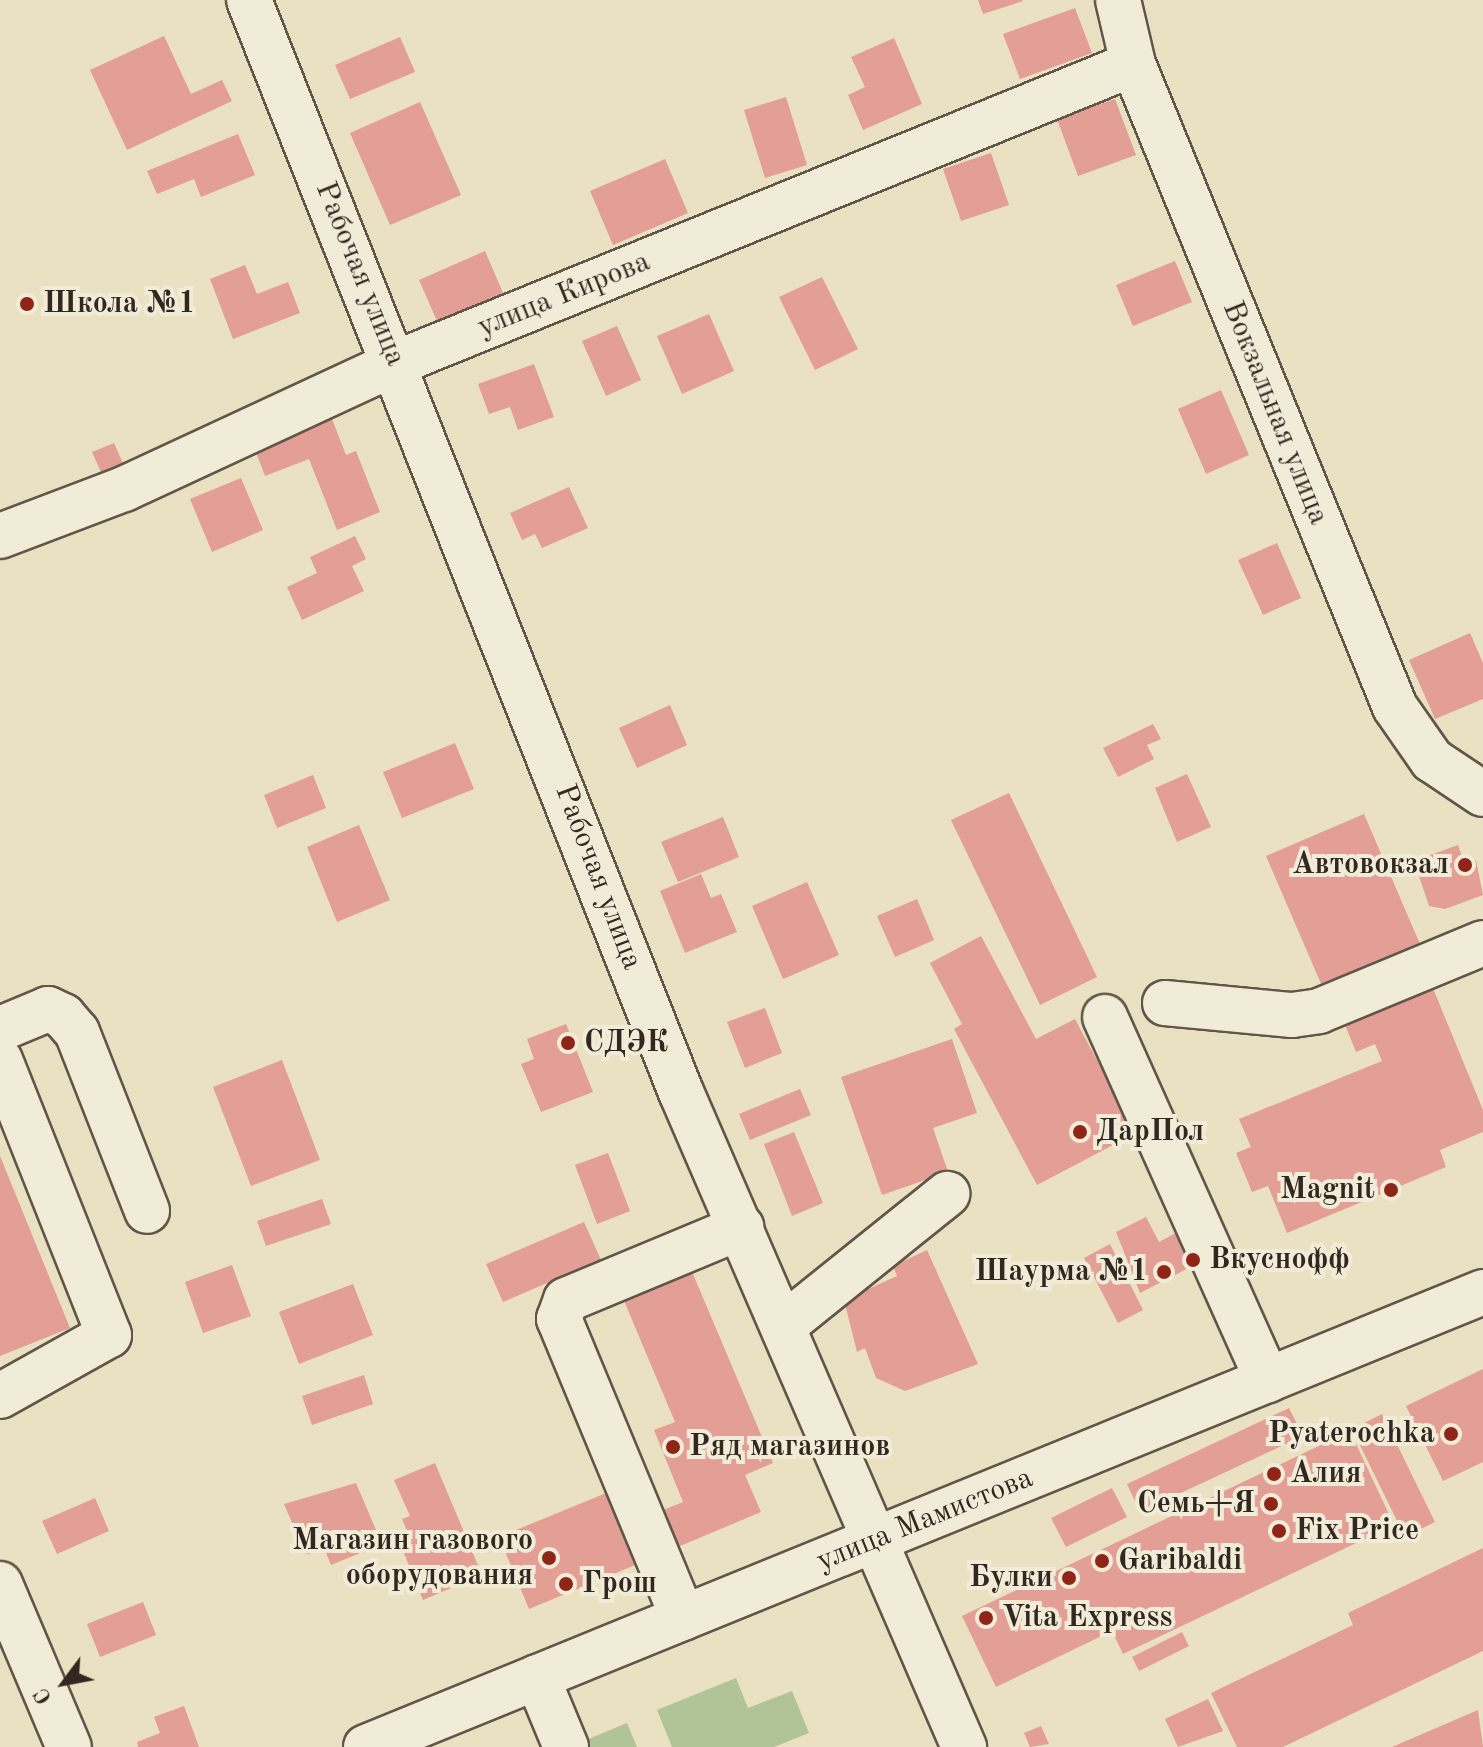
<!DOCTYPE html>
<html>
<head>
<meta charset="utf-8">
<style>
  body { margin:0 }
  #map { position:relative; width:1483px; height:1747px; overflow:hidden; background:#e9e1c1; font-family:"Old Standard TT",serif }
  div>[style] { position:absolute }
  .green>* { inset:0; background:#b1c497 }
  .building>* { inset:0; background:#e39e95 }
  .roads { filter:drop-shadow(2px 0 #605649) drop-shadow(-2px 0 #605649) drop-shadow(0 2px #605649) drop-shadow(0 -2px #605649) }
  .minor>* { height:44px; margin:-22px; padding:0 22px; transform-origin:22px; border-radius:22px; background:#f1ecd7 }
  .dots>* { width:22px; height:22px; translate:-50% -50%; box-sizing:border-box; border:4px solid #f1ecd7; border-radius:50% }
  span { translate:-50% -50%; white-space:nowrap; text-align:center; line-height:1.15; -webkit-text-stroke:8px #f1ecd7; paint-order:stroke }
  .street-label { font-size:30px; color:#332721 }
  .poi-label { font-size:30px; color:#332721; font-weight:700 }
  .left { translate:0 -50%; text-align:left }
  .right { translate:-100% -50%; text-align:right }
  .north { position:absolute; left:24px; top:1643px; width:80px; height:80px; -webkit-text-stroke:6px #f1ecd7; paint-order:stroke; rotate:238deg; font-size:22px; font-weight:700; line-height:32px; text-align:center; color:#332721 }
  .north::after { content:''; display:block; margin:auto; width:28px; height:36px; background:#332721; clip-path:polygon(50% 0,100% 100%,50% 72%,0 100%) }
</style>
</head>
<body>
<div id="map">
  <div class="green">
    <div style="clip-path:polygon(736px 1678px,748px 1708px,792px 1691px,809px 1733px,774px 1747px,672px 1747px,657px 1710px)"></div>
    <div style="clip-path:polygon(627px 1723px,637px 1747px,575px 1747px,574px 1745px)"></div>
  </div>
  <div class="building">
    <div style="clip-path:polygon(978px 0,1022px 0,1023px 1px,983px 14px)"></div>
    <div style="clip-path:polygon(1075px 8px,1092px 53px,1020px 79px,1003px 34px)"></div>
    <div style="clip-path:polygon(164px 36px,191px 94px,222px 80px,232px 101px,127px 150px,90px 70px)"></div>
    <div style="clip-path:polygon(400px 37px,415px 72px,350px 99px,335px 65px)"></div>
    <div style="clip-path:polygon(894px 38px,922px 104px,863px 130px,848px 95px,865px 87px,851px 57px)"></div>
    <div style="clip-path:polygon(786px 97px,807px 165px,765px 178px,744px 110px)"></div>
    <div style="clip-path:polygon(1115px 99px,1136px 155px,1078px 176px,1057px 119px)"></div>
    <div style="clip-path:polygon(420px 102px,461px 195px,390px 225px,350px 133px)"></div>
    <div style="clip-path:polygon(238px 134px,255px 175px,201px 197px,194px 179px,157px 194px,147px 171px)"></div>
    <div style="clip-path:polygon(991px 153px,1009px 205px,961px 221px,943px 169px)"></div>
    <div style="clip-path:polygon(665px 159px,688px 213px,613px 245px,590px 191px)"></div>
    <div style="clip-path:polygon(485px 251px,503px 293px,437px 321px,419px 280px)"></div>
    <div style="clip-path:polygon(1175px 261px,1192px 302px,1133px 326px,1116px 285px)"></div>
    <div style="clip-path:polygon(245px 265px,257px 294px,288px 282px,300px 313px,233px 339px,210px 279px)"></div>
    <div style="clip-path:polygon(822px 277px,858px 349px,815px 370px,779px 297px)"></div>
    <div style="clip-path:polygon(709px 314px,734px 371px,682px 394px,657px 336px)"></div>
    <div style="clip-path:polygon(617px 326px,641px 380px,606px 396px,582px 341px)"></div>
    <div style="clip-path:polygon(534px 364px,554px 417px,518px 430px,510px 407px,489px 414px,478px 384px)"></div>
    <div style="clip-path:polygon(1221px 390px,1249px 455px,1206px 474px,1178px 409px)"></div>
    <div style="clip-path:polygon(332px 419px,346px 455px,356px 451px,380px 512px,337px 530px,309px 459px,265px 476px,255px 450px)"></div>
    <div style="clip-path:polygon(114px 443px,126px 470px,104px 479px,92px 452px)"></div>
    <div style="clip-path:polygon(241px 478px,263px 530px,212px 552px,190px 499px)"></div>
    <div style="clip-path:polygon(569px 487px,588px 528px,542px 548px,535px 534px,522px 540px,510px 513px)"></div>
    <div style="clip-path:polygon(355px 536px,366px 559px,352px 566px,364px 591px,302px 620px,287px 587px,317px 573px,310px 557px)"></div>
    <div style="clip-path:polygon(1277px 543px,1301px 598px,1263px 615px,1238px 560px)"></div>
    <div style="clip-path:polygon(1470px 633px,1483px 663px,1483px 699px,1435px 719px,1409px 660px)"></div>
    <div style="clip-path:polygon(670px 705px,687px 745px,637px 768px,619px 728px)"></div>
    <div style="clip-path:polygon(1153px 724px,1161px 739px,1147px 745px,1154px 759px,1118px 777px,1103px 748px)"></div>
    <div style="clip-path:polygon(455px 743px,474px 789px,402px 818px,383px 772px)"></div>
    <div style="clip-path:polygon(1187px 774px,1211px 827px,1177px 842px,1155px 788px)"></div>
    <div style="clip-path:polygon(313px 775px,326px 808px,277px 828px,264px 795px)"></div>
    <div style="clip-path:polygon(1009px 793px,1097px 977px,1040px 1005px,951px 820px)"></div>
    <div style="clip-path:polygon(1364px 814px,1420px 944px,1322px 986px,1266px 856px)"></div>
    <div style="clip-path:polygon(723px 817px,739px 857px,678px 882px,661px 842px)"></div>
    <div style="clip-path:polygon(359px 825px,390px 900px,337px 922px,307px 847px)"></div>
    <div style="clip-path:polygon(1458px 845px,1465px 865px,1476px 860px,1483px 895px,1445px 909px,1429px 906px,1414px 861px)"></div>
    <div style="clip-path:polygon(701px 874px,711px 898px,721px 894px,737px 932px,685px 953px,660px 891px)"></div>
    <div style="clip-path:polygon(807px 882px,839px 955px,783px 979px,752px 906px)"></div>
    <div style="clip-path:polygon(917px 899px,934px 940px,895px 957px,877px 916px)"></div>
    <div style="clip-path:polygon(981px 936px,1036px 1039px,1075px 1019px,1136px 1133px,1037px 1185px,954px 1029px,962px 1024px,930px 963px)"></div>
    <div style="clip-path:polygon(1430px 981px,1483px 1110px,1483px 1132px,1440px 1150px,1446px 1167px,1287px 1233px,1268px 1186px,1252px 1192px,1236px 1153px,1251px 1147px,1239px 1119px,1382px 1061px,1375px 1044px,1356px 1052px,1345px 1025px,1366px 1017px,1362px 1009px)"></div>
    <div style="clip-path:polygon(765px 1008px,782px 1053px,745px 1068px,727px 1022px)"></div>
    <div style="clip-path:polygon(566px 1024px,593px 1092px,541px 1112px,521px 1064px,534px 1059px,527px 1039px)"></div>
    <div style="clip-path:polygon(952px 1039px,977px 1113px,933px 1128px,948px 1172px,882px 1195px,841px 1077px)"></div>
    <div style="clip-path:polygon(282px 1060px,320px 1160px,251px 1186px,213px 1087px)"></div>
    <div style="clip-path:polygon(800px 1089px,811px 1115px,750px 1140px,739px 1114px)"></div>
    <div style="clip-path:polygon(794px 1132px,823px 1203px,792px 1216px,764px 1144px)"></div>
    <div style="clip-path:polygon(608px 1153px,630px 1211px,597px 1224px,575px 1165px)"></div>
    <div style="clip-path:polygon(0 1156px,70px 1328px,0 1356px)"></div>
    <div style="clip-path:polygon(322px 1199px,331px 1224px,266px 1246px,257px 1221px)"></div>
    <div style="clip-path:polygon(1146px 1217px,1159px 1242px,1187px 1227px,1204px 1260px,1140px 1293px,1116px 1232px)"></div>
    <div style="clip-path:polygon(584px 1222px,601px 1260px,503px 1302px,486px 1264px)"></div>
    <div style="clip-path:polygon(1110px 1244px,1143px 1310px,1118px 1323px,1084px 1258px)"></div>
    <div style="clip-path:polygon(927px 1250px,978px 1364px,905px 1391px,876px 1378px,865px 1348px,857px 1352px,844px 1300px,897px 1276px,893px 1266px)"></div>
    <div style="clip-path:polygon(232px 1265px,251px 1316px,203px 1333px,185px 1282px)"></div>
    <div style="clip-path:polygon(690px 1267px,773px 1463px,745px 1475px,761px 1512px,673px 1549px,658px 1512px,683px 1502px,654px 1430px,675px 1422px,622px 1296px)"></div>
    <div style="clip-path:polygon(353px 1284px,373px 1335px,299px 1364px,279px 1312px)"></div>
    <div style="clip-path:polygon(1483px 1369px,1483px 1462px,1443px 1481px,1406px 1406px)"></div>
    <div style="clip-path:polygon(364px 1375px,373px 1404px,312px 1425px,302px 1396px)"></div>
    <div style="clip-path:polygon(1289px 1408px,1303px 1436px,1140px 1512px,1127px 1484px)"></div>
    <div style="clip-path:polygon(1382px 1414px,1435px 1522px,1405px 1537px,1352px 1429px)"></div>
    <div style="clip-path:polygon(1350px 1431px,1394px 1525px,1123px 1654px,1112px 1631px,996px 1687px,962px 1616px)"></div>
    <div style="clip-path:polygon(435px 1463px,482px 1575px,423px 1600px,401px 1546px,412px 1542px,402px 1519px,410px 1516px,394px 1480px)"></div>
    <div style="clip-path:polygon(356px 1483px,382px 1544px,331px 1565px,324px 1548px,306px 1555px,284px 1504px)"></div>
    <div style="clip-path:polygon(1112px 1488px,1127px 1517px,1066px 1547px,1051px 1518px)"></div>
    <div style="clip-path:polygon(616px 1489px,645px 1561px,529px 1609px,499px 1537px)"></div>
    <div style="clip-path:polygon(95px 1498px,109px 1531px,57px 1554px,42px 1521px)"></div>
    <div style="clip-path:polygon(1483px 1548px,1483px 1651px,1283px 1747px,1237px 1747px,1211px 1693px,1353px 1625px,1348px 1613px)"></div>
    <div style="clip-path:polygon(143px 1602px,156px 1635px,100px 1657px,87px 1624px)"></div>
    <div style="clip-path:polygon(1182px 1632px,1189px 1646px,1139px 1671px,1132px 1657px)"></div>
    <div style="clip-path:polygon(1208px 1699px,1223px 1731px,1178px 1747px,1165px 1719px)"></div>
    <div style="clip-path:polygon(184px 1706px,199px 1747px,138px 1747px,137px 1742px,160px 1733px,154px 1717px)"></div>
    <div style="clip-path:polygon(1478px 1710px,1483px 1747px,1392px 1747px)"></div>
    <div style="clip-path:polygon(1041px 1726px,1049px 1744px,1030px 1747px,1024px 1733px)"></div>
  </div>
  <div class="roads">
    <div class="minor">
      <div style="left:249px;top:0;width:1174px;rotate:68.42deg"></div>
      <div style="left:681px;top:1092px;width:714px;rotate:66.63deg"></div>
      <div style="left:1118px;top:0;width:66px;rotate:76.8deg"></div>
      <div style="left:1133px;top:64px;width:694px;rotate:67.83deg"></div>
      <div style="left:1395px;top:707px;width:65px;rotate:55.1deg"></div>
      <div style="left:1432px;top:760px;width:61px;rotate:33.7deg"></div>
      <div style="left:0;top:536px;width:133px;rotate:-20.8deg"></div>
      <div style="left:124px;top:489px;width:300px;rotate:-24.9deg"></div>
      <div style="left:396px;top:363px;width:795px;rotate:-22.08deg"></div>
      <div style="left:1165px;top:1003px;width:128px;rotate:5.4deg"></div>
      <div style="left:1292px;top:1015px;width:27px;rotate:-8deg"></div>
      <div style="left:1319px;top:1011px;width:178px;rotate:-22.5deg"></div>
      <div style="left:1105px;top:1017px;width:398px;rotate:65.9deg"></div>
      <div style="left:0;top:1029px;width:52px;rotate:-22.6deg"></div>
      <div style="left:48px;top:1009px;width:17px;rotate:25deg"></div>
      <div style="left:63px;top:1016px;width:21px;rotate:49deg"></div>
      <div style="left:77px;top:1032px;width:192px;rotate:68.6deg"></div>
      <div style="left:0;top:1060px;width:296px;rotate:68.4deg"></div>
      <div style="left:109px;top:1335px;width:125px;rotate:150.8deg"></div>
      <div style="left:783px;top:1326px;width:211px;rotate:-38.8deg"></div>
      <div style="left:0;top:1584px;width:177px;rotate:67.1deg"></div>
      <div style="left:683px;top:1618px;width:324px;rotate:-112.5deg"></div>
      <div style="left:559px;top:1319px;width:20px;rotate:-70deg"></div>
      <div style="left:566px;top:1300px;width:190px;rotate:-22.6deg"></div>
      <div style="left:537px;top:1677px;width:76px;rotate:67.5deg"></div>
      <div style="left:366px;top:1747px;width:1206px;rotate:-22.16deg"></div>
    </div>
  </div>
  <div class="dots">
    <div style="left:27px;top:304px;background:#8f2418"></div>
    <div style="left:1465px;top:865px;background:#8f2418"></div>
    <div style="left:568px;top:1043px;background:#8f2418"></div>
    <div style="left:1080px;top:1132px;background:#8f2418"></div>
    <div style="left:1391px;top:1190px;background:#8f2418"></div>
    <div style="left:1193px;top:1260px;background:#8f2418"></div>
    <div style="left:1164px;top:1272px;background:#8f2418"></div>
    <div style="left:1451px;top:1434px;background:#8f2418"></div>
    <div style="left:673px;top:1447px;background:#8f2418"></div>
    <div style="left:1274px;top:1474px;background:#8f2418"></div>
    <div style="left:1271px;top:1504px;background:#8f2418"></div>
    <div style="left:1279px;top:1531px;background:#8f2418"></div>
    <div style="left:549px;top:1558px;background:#8f2418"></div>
    <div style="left:1102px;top:1561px;background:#8f2418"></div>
    <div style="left:1069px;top:1578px;background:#8f2418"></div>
    <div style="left:566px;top:1584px;background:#8f2418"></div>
    <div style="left:986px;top:1618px;background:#8f2418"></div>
  </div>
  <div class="street-label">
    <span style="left:360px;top:274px;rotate:68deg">Рабочая улица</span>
    <span style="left:564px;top:295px;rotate:-22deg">улица Кирова</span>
    <span style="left:1275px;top:413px;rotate:68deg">Вокзальная улица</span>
    <span style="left:598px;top:877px;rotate:69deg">Рабочая улица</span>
    <span style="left:925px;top:1520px;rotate:-22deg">улица Мамистова</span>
  </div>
  <div class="poi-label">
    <span class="left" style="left:43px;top:304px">Школа №1</span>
    <span class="right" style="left:1449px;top:865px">Автовокзал</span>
    <span class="left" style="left:584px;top:1043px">СДЭК</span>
    <span class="left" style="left:1096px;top:1132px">ДарПол</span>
    <span class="right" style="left:1375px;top:1190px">Magnit</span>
    <span class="left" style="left:1209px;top:1260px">Вкуснофф</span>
    <span class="right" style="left:1148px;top:1272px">Шаурма №1</span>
    <span class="right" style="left:1435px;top:1434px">Pyaterochka</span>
    <span class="left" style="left:689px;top:1447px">Ряд магазинов</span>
    <span class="left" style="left:1290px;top:1474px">Алия</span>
    <span class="right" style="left:1255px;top:1504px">Семь+Я</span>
    <span class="left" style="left:1295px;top:1531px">Fix Price</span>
    <span class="right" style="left:533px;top:1558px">Магазин газового<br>оборудования</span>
    <span class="left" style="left:1118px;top:1561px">Garibaldi</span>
    <span class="right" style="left:1053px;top:1578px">Булки</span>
    <span class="left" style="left:582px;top:1584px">Грош</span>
    <span class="left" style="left:1002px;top:1618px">Vita Express</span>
  </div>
  <div class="north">С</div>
</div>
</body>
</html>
